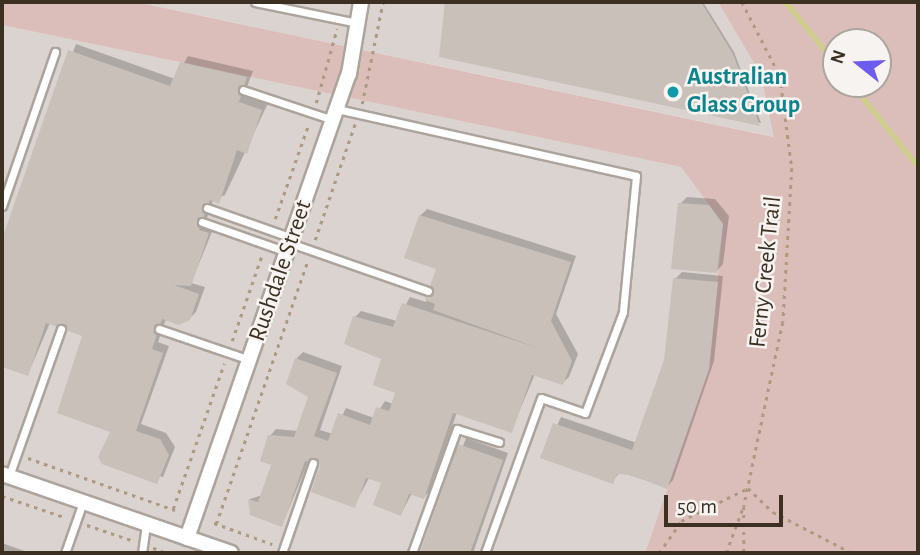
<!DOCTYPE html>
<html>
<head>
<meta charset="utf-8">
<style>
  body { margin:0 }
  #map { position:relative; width:920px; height:555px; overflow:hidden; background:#ebe5e0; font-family:"Alegreya Sans",sans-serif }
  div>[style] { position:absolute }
  .built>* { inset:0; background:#dad3cf }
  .green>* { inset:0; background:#dbbeba }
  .shadow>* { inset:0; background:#0003 }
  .stream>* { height:4.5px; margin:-2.25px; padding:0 2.25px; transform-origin:2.25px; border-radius:2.25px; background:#cecf8a }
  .building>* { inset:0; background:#c8c0b9 }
  .path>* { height:2.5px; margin-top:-1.25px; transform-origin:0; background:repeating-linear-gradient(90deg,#ad9a82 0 3.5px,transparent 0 8.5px) }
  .roads { filter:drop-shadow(2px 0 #aca49c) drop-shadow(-2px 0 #aca49c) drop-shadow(0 2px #aca49c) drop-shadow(0 -2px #aca49c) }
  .service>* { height:7px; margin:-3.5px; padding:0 3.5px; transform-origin:3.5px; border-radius:3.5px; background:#fff }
  .minor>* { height:14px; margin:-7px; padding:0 7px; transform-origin:7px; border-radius:7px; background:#fff }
  .dots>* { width:19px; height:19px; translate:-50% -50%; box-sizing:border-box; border:4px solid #f7f3f1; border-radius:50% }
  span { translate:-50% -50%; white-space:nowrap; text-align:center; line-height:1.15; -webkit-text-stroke:5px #f7f3f1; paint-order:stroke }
  .culture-label { font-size:24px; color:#0d838f; font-weight:700 }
  .left { translate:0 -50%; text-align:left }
  .street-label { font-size:24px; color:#3b3022 }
  .frame { position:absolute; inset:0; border:4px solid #3b3022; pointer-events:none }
  .north { position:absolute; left:822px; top:28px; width:70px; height:70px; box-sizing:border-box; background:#f7f3f1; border:2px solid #aca59e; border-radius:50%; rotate:288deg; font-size:19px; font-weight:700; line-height:28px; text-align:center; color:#3b3022 }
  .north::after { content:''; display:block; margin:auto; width:24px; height:32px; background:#6b5bee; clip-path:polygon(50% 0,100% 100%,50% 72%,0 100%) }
  .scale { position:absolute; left:664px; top:495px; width:119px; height:32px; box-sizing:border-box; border:4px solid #3b3022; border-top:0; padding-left:9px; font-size:21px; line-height:24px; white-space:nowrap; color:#3b3022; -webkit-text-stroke:5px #f7f3f1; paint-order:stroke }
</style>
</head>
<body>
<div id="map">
  <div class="built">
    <div style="clip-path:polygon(136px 2px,718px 2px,761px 75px,775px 137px)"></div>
    <div style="clip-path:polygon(2px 25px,681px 167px,723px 224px,709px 369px,645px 553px,2px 553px)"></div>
  </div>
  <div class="green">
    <div style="clip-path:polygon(evenodd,2px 2px,136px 2px,774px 137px,761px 75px,718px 2px,918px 2px,918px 553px,645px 553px,709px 369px,723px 224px,681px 167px,2px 25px,2px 2px,836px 42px,878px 42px,878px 84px,836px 84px,836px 42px)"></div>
  </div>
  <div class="shadow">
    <div style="clip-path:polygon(447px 2px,703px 2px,734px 52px,761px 123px,441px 56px)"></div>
    <div style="clip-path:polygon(76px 44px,175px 79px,188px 56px,253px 71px,244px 95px,268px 103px,225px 195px,213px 200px,205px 224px,214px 227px,191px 283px,205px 287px,196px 312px,189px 319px,166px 319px,158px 342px,169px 346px,141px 424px,166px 433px,175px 447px,163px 477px,103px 462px,113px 431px,85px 335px,50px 323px,28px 374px,2px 365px,2px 244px)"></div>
    <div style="clip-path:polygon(687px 197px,715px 199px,729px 216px,723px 264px,717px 271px,680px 204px)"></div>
    <div style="clip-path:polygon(427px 209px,576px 256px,556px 314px,578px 354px,569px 377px,562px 383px,535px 374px,511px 431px,457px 412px,431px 490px,424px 497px,412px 493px,401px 514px,383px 482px,369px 478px,354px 506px,322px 464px,309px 460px,282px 525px,251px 514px,250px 499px,262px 495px,273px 463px,270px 436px,276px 429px,298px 431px,310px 397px,296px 359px,303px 352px,342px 366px,320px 430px,333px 434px,346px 408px,374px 418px,385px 401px,393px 404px,397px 392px,384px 358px,355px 317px,361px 311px,397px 321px,410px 297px,426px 302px,438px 268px,420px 216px)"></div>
    <div style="clip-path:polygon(682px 272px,723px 276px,714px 361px,673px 480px,667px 487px,620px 472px,612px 482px,542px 457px,561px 417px,637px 443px,666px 361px,675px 279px)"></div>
    <div style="clip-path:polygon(466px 438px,508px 453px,473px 553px,422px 553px)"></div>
    <div style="clip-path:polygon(2px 543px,30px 553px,2px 553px)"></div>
  </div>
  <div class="stream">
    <div style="left:786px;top:2px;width:80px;rotate:51.1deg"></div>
    <div style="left:852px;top:84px;width:105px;rotate:51.2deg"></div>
  </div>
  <div class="building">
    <div style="clip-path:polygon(445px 2px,701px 2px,733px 54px,760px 126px,439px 57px)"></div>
    <div style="clip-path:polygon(68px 50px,170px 86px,180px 62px,247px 77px,239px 102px,262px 110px,247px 154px,237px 150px,219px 204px,210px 200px,199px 230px,209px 233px,191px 286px,174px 285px,199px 294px,190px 320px,179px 325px,162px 319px,152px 349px,163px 353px,136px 431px,160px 439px,169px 455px,157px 484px,102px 464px,98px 457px,110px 432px,57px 413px,82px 336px,46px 323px,28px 376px,2px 367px,2px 239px)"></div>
    <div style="clip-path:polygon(678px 203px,709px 205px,723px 224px,717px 273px,671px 269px)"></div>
    <div style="clip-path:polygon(419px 215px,571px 262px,551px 321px,572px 361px,563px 385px,532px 375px,512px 433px,453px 413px,424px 499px,409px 494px,401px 516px,373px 505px,381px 483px,366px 478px,355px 508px,311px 492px,320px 465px,305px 461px,282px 527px,250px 515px,248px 499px,258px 502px,271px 465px,260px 461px,268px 435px,294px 437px,308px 397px,286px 384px,295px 358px,337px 373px,314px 436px,328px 441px,338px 413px,370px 425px,376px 407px,389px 411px,395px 393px,373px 385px,381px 359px,344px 344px,353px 316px,393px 327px,402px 303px,541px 349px,433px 310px,435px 304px,425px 300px,436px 269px,404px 258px)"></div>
    <div style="clip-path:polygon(673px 278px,718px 282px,709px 369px,667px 489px,631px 475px,617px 474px,613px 484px,540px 458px,553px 423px,632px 450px,664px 360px)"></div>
    <div style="clip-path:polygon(458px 444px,503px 460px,470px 553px,420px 553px)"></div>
  </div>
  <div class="path">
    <div style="left:742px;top:2px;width:83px;rotate:62.8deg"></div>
    <div style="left:780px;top:76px;width:93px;rotate:82.6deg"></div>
    <div style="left:792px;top:168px;width:154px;rotate:93.3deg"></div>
    <div style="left:783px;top:322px;width:188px;rotate:102deg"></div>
    <div style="left:744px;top:506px;width:47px;rotate:90deg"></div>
    <div style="left:316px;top:103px;width:77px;rotate:-74.2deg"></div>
    <div style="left:362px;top:104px;width:104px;rotate:-78.4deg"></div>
    <div style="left:275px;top:219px;width:102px;rotate:-70.5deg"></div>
    <div style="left:315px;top:240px;width:123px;rotate:-71deg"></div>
    <div style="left:232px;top:341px;width:91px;rotate:-70.8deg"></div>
    <div style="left:28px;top:458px;width:156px;rotate:19.5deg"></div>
    <div style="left:748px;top:488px;width:35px;rotate:44deg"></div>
    <div style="left:773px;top:512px;width:89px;rotate:27.4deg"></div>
    <div style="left:2px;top:496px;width:65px;rotate:18.7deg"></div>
    <div style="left:173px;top:509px;width:154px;rotate:-70.6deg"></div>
    <div style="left:214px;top:523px;width:62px;rotate:19.9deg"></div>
    <div style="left:216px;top:524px;width:277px;rotate:-70.8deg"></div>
    <div style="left:87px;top:525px;width:50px;rotate:18.8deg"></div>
    <div style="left:153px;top:548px;width:10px;rotate:17deg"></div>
    <div style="left:659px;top:553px;width:39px;rotate:-55deg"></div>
    <div style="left:681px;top:521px;width:75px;rotate:-26.2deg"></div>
    <div style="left:726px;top:553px;width:49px;rotate:-69.7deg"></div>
  </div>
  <div class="roads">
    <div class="service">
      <div style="left:255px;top:2px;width:104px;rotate:11.6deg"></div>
      <div style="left:243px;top:90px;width:95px;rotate:18.4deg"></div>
      <div style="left:337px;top:109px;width:306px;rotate:12.6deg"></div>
      <div style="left:636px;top:176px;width:137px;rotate:95.5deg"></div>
      <div style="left:623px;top:312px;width:108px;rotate:110.6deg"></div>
      <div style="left:585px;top:413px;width:46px;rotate:-161.2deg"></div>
      <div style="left:541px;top:398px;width:165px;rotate:109.9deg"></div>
      <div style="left:2px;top:206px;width:163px;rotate:-71deg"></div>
      <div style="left:207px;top:208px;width:90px;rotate:19.4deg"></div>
      <div style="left:202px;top:222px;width:90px;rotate:19.4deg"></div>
      <div style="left:290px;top:243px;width:146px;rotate:19.2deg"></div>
      <div style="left:159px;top:329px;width:96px;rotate:18.8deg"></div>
      <div style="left:9px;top:476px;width:156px;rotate:-70.5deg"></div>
      <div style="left:65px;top:553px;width:54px;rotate:-70.6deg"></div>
      <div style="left:142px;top:553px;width:29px;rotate:-82deg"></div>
      <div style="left:282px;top:553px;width:95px;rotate:-71deg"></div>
      <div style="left:412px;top:553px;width:132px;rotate:-70.1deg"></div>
      <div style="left:457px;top:429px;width:44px;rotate:17.2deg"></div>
    </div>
    <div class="minor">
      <div style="left:2px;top:474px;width:242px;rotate:19deg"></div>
      <div style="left:187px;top:538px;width:491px;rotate:-70.8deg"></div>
      <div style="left:349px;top:74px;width:73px;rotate:-80.5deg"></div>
    </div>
  </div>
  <div class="dots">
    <div style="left:673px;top:92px;background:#0f9aa8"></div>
  </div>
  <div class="culture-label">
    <span class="left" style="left:687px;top:92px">Australian<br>Glass Group</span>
  </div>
  <div class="street-label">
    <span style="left:281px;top:271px;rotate:-71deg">Rushdale Street</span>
    <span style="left:766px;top:272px;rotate:-84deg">Ferny Creek Trail</span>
  </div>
  <div class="frame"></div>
  <div class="north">N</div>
  <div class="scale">50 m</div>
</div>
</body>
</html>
